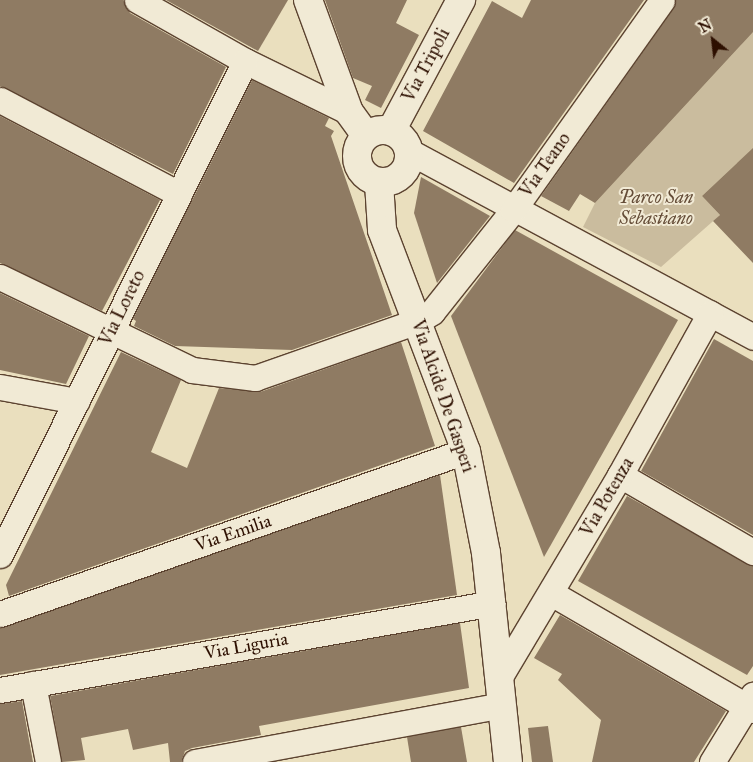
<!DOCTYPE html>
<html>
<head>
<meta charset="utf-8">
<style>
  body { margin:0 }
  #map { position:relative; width:753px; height:762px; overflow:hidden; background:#eadfbe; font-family:"IM FELL Great Primer",serif }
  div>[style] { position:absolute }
  .green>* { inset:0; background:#cabc9e }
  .building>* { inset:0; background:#8f7b63 }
  .roads { filter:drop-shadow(1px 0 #5c4330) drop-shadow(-1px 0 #5c4330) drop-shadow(0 1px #5c4330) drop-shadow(0 -1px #5c4330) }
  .minor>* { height:25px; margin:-12.5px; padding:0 12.5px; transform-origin:12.5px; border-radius:12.5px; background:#f1ead5 }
  .tertiary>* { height:28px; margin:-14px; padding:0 14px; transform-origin:14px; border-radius:14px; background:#f1ead5 }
  .secondary>* { height:28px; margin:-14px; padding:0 14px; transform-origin:14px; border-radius:14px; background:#f1ead5 }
  .secondary>.ring { margin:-14px; padding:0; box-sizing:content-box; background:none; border:28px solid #f1ead5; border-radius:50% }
  span { translate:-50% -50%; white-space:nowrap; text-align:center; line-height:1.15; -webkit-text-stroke:4px #f1ead5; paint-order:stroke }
  .street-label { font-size:18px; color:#2d0f00 }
  .park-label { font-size:18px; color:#644c37; font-style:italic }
  .north { position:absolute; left:688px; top:15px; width:50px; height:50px; -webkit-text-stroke:4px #f1ead5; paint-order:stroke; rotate:331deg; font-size:14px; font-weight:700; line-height:20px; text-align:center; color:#2d0f00 }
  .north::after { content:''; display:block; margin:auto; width:18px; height:22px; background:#2d0f00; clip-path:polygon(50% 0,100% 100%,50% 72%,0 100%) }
</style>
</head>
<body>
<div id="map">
  <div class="green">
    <div style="clip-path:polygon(753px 17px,753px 179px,737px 163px,702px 196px,720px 215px,661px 267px,583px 227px,595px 203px,741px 45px)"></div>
  </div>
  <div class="building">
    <div style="clip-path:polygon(0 0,123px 0,130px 13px,226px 67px,173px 174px,0 86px)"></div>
    <div style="clip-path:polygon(166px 0,288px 0,258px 51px)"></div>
    <div style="clip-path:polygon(325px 0,407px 0,396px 23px,419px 35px,381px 108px,365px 100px,372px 86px,353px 78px)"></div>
    <div style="clip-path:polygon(531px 0,644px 0,514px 183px,423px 131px,492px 1px,522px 18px)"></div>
    <div style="clip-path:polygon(676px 0,753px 0,753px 32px,595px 203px,580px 194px,569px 211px,541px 196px,674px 8px)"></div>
    <div style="clip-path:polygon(252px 80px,329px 118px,325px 126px,334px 131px,331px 136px,392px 315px,292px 350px,175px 346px,134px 326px,136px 321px,133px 319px)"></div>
    <div style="clip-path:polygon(0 116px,160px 200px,102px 311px,0 263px)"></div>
    <div style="clip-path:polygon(753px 148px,753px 263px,713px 221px,720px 215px,702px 196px)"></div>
    <div style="clip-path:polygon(421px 177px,490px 216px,437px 283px,414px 213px)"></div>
    <div style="clip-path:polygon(515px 230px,678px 320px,544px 557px,451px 316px)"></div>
    <div style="clip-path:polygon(0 293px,89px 336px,66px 384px,0 370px)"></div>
    <div style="clip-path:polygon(714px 339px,753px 361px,753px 535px,641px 471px)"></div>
    <div style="clip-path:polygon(401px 342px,435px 446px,9px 596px,6px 585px,121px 352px,181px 380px,151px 452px,187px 468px,219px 388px,260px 392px)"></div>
    <div style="clip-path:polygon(440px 475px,457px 595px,0 675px,0 628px)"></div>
    <div style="clip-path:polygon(627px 496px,753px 566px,753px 666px,747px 675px,578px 581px)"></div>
    <div style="clip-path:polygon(560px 615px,726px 711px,694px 762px,592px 762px,601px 720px,558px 680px,562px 674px,534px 658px)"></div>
    <div style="clip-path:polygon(460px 623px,469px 688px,259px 726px,261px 735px,192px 748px,185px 751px,181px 762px,170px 762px,168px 743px,133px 750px,128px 729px,81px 738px,85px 760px,62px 762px,50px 696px)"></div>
    <div style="clip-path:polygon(22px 701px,33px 762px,0 762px,0 704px)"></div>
    <div style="clip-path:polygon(548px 726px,553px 762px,532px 762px,528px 728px)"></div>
    <div style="clip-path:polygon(461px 727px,467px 762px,411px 762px,407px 737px)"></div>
  </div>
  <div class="roads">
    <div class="minor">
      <div style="left:137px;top:0;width:124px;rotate:29.5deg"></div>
      <div style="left:245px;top:61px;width:116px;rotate:26.1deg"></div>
      <div style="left:0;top:100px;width:202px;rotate:27.7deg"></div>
      <div style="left:410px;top:152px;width:390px;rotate:28.3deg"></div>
      <div style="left:0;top:277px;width:213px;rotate:25.8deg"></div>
      <div style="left:192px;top:370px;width:64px;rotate:7.2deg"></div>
      <div style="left:255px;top:378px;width:173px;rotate:-19.3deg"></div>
      <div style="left:418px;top:321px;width:17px;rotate:-33deg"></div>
      <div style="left:432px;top:312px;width:130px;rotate:-51.5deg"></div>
      <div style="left:513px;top:210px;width:257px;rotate:-54.6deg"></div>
      <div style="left:0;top:387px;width:78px;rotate:10.3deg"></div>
      <div style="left:620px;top:475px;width:154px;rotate:30.1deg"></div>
      <div style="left:0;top:555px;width:551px;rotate:-63.62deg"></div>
      <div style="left:551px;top:593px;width:233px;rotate:30.1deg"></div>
      <div style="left:0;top:614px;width:494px;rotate:-19.3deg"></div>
      <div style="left:499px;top:678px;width:236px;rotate:-59.2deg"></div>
      <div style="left:620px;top:475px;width:185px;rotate:-60.9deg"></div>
      <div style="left:33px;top:684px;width:79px;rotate:79.1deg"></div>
      <div style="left:0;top:690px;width:500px;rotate:-10deg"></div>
      <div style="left:195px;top:762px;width:312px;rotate:-10.5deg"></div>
      <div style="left:712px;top:762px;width:79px;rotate:-58.5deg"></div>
    </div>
    <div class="tertiary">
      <div style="left:308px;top:0;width:119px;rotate:69.9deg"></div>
      <div style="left:349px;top:112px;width:29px;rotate:54deg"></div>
    </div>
    <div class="secondary">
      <div class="ring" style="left:357px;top:130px;width:24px;height:24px"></div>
      <div style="left:391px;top:131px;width:149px;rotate:-61.9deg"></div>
      <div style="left:379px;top:183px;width:47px;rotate:86.3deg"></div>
      <div style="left:382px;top:230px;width:236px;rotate:69.2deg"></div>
      <div style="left:466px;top:451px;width:104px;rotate:78.9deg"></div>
      <div style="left:486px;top:553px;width:210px;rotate:84deg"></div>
    </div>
  </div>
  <div class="street-label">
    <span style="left:426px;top:65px;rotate:-62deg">Via Tripoli</span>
    <span style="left:545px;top:165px;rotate:-55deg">Via Teano</span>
    <span style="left:122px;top:308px;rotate:-64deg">Via Loreto</span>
    <span style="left:443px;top:396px;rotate:71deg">Via Alcide De Gasperi</span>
    <span style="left:607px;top:497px;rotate:-60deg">Via Potenza</span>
    <span style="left:233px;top:533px;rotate:-19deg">Via Emilia</span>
    <span style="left:246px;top:646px;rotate:-10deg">Via Liguria</span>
  </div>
  <div class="park-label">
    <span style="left:656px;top:208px">Parco San<br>Sebastiano</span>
  </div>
  <div class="north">N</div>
</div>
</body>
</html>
